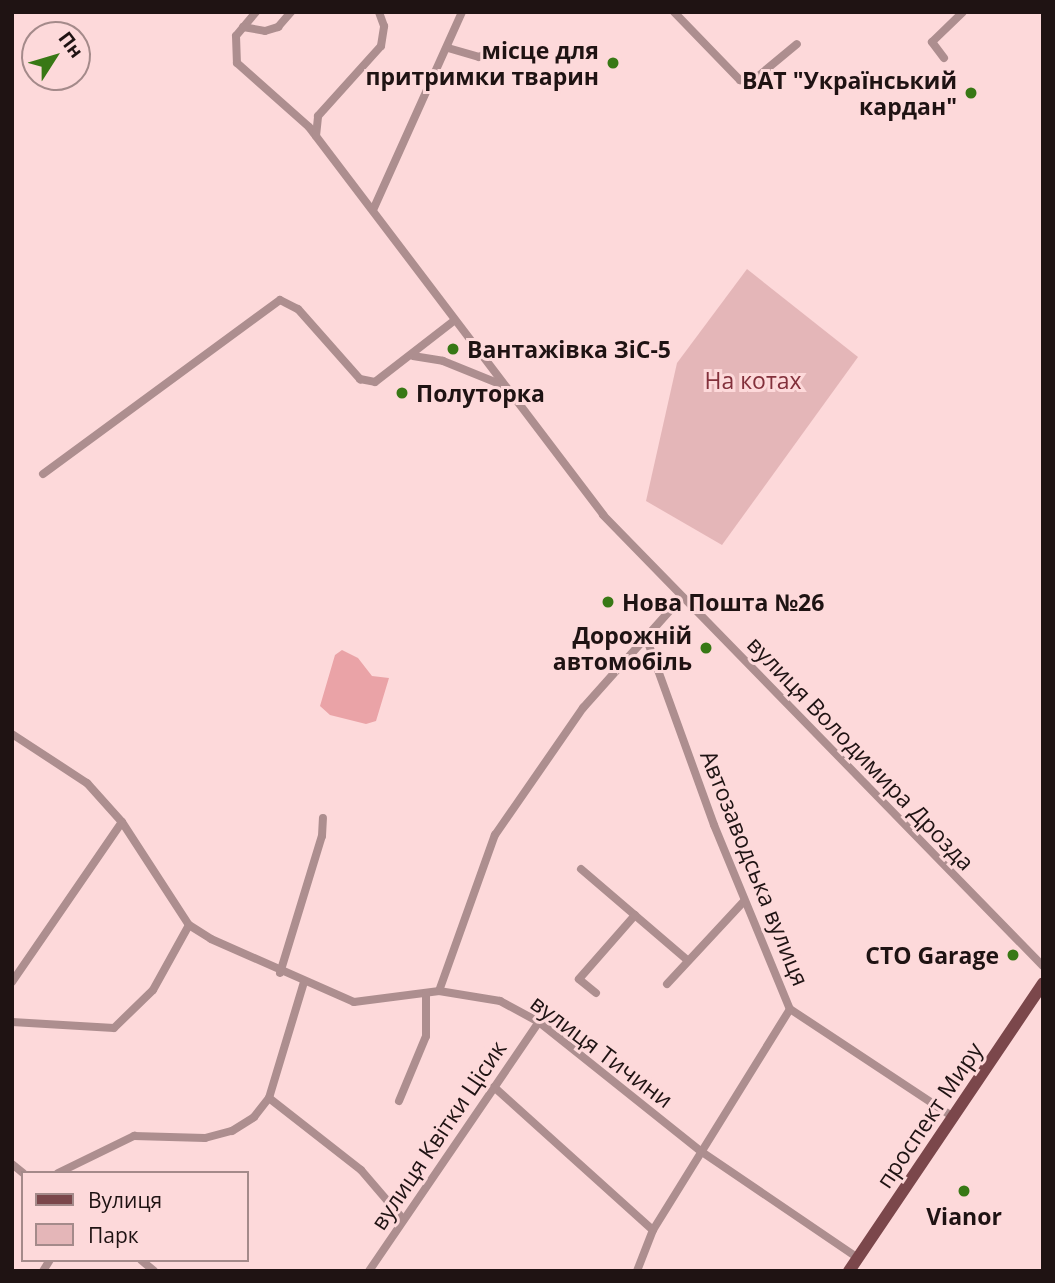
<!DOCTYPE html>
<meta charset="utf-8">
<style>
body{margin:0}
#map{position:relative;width:1055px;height:1283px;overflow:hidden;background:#fdd9da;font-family:"Open Sans",sans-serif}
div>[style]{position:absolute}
.green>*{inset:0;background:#e4b6b8}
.water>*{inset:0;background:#eaa3a7}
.minor>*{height:8px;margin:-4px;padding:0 4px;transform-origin:4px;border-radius:4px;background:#ad8e8f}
.primary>*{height:12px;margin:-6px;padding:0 6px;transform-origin:6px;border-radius:6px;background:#7b474b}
.dots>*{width:19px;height:19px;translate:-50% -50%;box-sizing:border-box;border:4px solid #fdd9da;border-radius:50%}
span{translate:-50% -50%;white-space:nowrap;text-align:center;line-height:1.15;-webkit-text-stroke:6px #fdd9da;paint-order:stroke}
.poi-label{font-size:23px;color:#1f1313;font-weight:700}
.right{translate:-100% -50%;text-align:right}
.left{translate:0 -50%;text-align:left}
.park-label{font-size:23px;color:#83303b}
.street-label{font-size:23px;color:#1f1313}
.frame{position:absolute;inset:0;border:14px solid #1f1313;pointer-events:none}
.legend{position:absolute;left:21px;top:1171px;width:228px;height:91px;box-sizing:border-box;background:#fdd9da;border:2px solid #a48a8a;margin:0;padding:9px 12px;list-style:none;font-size:21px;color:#1f1313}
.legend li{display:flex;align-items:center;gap:14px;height:35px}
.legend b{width:35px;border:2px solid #a48a8a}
.north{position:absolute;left:21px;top:21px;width:70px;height:70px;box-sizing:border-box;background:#fdd9da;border:2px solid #a48a8a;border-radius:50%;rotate:53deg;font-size:19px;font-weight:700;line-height:28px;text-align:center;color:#1f1313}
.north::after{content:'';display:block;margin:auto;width:24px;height:32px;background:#387815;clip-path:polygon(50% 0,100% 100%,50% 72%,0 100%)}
</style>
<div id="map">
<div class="green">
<i style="clip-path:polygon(747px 269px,858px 357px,722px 545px,646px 501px,677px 363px)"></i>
</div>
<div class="water">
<i style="clip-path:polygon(342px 650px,358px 658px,372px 676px,389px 678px,376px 721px,366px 724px,330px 715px,320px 706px,335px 655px)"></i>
</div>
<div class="minor">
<i style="left:256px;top:12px;width:31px;rotate:130deg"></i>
<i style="left:236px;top:36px;width:27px;rotate:88deg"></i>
<i style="left:237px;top:63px;width:96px;rotate:41.6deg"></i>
<i style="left:309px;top:127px;width:487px;rotate:52.8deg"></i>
<i style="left:603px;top:515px;width:630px;rotate:45.71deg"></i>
<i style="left:674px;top:12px;width:95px;rotate:45.9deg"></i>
<i style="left:740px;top:80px;width:16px;rotate:-7deg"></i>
<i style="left:756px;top:78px;width:53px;rotate:-39.7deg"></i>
<i style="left:243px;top:27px;width:22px;rotate:10deg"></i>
<i style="left:265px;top:31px;width:14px;rotate:-17deg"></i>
<i style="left:278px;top:27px;width:20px;rotate:-49deg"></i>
<i style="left:448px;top:48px;width:32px;rotate:16deg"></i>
<i style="left:479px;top:57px;width:16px;rotate:-27deg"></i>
<i style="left:944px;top:58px;width:20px;rotate:-127deg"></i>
<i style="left:932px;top:42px;width:43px;rotate:-44.1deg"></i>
<i style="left:316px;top:136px;width:20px;rotate:-84deg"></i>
<i style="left:318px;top:116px;width:94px;rotate:-48deg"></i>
<i style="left:381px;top:46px;width:20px;rotate:-81deg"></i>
<i style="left:384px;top:26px;width:15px;rotate:-110deg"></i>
<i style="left:373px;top:210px;width:217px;rotate:-65.8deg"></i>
<i style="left:413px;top:356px;width:30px;rotate:9deg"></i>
<i style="left:443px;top:361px;width:64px;rotate:22.1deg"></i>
<i style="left:43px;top:474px;width:294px;rotate:-36.3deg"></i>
<i style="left:280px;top:300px;width:20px;rotate:27deg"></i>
<i style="left:298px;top:309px;width:94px;rotate:48.5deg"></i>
<i style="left:360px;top:379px;width:15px;rotate:11deg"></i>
<i style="left:375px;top:382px;width:101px;rotate:-37.8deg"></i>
<i style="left:646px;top:637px;width:200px;rotate:70.1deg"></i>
<i style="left:714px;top:825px;width:199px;rotate:67.6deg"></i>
<i style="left:790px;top:1009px;width:196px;rotate:33.5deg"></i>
<i style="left:12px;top:734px;width:90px;rotate:33.2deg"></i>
<i style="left:87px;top:783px;width:52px;rotate:48.1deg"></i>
<i style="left:122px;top:822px;width:123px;rotate:57deg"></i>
<i style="left:189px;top:925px;width:26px;rotate:32deg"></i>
<i style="left:211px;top:939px;width:156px;rotate:23.8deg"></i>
<i style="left:354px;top:1002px;width:86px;rotate:-7.4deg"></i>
<i style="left:439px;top:991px;width:62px;rotate:9.3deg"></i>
<i style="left:500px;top:1001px;width:44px;rotate:28.3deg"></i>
<i style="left:539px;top:1022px;width:208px;rotate:38.6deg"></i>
<i style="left:702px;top:1152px;width:189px;rotate:34.2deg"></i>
<i style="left:581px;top:869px;width:138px;rotate:40.6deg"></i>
<i style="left:280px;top:973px;width:143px;rotate:-73deg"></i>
<i style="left:322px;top:836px;width:18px;rotate:-87deg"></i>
<i style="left:12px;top:982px;width:194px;rotate:-55.5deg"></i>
<i style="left:304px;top:982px;width:121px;rotate:106.8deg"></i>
<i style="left:269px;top:1098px;width:117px;rotate:38deg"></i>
<i style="left:361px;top:1170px;width:65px;rotate:49.4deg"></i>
<i style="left:667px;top:984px;width:113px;rotate:-47.1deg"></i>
<i style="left:439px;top:991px;width:166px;rotate:-70.3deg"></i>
<i style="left:495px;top:835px;width:155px;rotate:-55.3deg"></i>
<i style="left:583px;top:708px;width:149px;rotate:-48.3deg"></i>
<i style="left:596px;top:993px;width:22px;rotate:-141deg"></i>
<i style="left:579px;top:979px;width:85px;rotate:-48.8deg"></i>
<i style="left:12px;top:1022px;width:102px;rotate:3.4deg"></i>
<i style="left:114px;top:1028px;width:54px;rotate:-44.3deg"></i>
<i style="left:153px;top:990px;width:74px;rotate:-61deg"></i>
<i style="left:494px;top:1087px;width:214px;rotate:42deg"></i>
<i style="left:399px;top:1101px;width:70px;rotate:-67.4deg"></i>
<i style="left:426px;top:1036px;width:43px;rotate:-90deg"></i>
<i style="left:12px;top:1164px;width:14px;rotate:39deg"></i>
<i style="left:58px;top:1173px;width:85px;rotate:-26deg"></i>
<i style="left:134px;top:1136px;width:71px;rotate:1.6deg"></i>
<i style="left:205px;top:1138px;width:28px;rotate:-15deg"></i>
<i style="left:232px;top:1131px;width:26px;rotate:-32deg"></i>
<i style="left:254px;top:1117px;width:24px;rotate:-52deg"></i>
<i style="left:141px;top:1260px;width:17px;rotate:40deg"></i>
<i style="left:43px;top:1271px;width:13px;rotate:-58deg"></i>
<i style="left:369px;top:1271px;width:301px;rotate:-55.7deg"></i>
<i style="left:637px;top:1271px;width:44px;rotate:-68.7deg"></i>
<i style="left:653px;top:1230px;width:260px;rotate:-58.2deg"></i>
</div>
<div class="primary">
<i style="left:849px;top:1271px;width:347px;rotate:-56deg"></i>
</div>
<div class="dots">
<i style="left:613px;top:63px;background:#387815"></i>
<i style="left:971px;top:93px;background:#387815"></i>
<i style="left:453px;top:349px;background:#387815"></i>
<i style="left:402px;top:393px;background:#387815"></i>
<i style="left:608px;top:602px;background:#387815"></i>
<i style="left:706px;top:648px;background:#387815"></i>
<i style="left:1013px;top:955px;background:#387815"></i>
<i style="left:964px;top:1191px;background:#387815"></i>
</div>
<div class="poi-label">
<span class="right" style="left:599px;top:63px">місце для<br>притримки тварин</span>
<span class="right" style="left:957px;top:93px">ВАТ "Український<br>кардан"</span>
<span class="left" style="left:467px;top:349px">Вантажівка ЗіС-5</span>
<span class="left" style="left:416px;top:393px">Полуторка</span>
<span class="left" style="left:622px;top:602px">Нова Пошта №26</span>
<span class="right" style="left:692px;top:648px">Дорожній<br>автомобіль</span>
<span class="right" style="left:999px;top:955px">СТО Garage</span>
<span style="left:964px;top:1216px">Vianor</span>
</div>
<div class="park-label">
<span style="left:753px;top:380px">На котах</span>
</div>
<div class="street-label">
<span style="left:861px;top:753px;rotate:46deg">вулиця Володимира Дрозда</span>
<span style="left:755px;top:868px;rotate:68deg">Автозаводська вулиця</span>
<span style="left:602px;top:1051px;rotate:37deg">вулиця Тичини</span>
<span style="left:929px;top:1115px;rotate:-56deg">проспект Миру</span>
<span style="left:438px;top:1135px;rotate:-56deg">вулиця Квітки Цісик</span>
</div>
<div class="frame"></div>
<ul class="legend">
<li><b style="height:9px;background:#7b474b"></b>Вулиця</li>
<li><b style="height:19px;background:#e4b6b8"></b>Парк</li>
</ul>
<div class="north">Пн</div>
</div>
